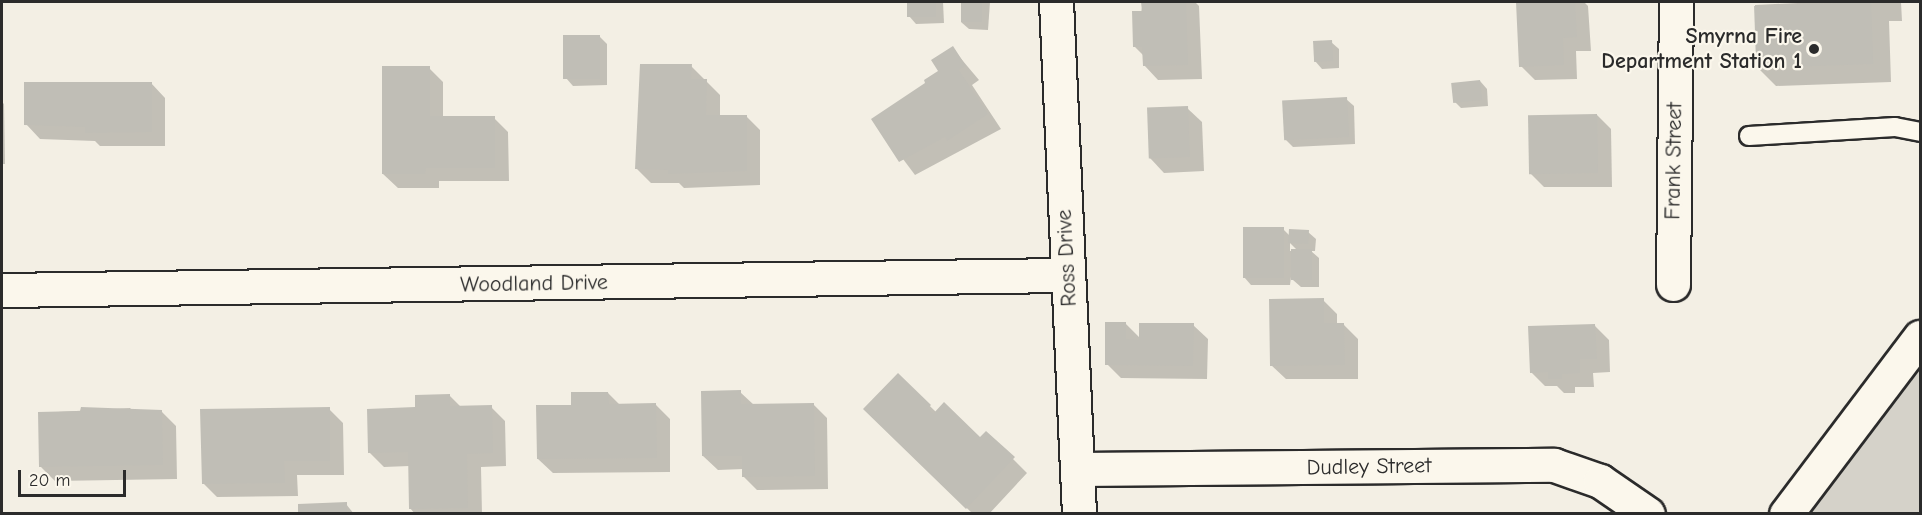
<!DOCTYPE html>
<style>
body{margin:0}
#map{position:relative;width:1922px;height:515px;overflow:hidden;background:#f3efe4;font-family:"Comic Neue",sans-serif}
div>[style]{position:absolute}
.green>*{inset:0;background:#d5d2c9}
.shadow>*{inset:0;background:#0003}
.building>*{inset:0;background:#c0beb6;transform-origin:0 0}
.roads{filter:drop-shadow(2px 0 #2b2b2b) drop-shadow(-2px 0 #2b2b2b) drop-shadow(0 2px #2b2b2b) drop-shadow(0 -2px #2b2b2b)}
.lane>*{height:18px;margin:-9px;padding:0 9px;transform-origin:9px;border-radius:9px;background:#fbf7ec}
.street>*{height:33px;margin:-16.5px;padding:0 16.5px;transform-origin:16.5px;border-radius:16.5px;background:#fbf7ec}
.secondary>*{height:33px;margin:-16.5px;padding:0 16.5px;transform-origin:16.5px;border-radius:16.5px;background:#fbf7ec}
.dots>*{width:16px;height:16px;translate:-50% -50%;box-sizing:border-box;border:3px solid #fbf7ec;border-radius:50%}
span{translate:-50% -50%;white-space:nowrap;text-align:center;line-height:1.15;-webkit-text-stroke:4.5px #fbf7ec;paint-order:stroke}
.poi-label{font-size:22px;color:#2b2b2b;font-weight:700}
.right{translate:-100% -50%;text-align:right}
.street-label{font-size:22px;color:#2b2b2b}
.frame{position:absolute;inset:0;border:3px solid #2b2b2b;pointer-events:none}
.scale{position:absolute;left:18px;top:470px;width:108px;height:27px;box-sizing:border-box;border:3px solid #2b2b2b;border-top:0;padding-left:8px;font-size:18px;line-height:21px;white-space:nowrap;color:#2b2b2b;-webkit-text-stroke:4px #fbf7ec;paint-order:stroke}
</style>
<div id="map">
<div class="green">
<i style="clip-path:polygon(1920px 337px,1920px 513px,1786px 514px)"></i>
</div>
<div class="shadow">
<i style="clip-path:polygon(908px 2px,943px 2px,944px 23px,916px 24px,909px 16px)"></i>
<i style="clip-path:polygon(962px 2px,990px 2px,988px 30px,969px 29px,961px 22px)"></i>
<i style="clip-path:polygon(1143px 2px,1195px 2px,1199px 6px,1202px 79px,1158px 80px,1144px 65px,1144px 56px,1135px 47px)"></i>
<i style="clip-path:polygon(1518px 2px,1584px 2px,1588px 6px,1591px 51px,1576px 51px,1577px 79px,1535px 80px,1521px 66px)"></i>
<i style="clip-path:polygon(1817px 2px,1901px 2px,1902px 21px,1889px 21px,1891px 82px,1776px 86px,1757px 67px,1755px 5px)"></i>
<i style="clip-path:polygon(599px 36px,607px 44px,607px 85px,573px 86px,566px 78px)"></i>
<i style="clip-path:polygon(1331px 42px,1339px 49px,1339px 68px,1322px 69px,1315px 61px)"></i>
<i style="clip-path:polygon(952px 48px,979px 80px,972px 85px,1001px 129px,915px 175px,873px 119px,927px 84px,940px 71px)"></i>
<i style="clip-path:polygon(691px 66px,720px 95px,720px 116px,746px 116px,760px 130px,760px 185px,684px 188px,679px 183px,651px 183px,637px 169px)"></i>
<i style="clip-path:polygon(429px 68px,443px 82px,443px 118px,494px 118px,508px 132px,509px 181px,439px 181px,439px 188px,398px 188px,383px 174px)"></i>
<i style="clip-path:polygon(1480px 81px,1487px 89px,1488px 106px,1461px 108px,1454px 101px)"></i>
<i style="clip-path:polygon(151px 83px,165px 98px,165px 146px,100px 146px,95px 141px,40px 139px,26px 124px)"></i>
<i style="clip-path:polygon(1346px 99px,1354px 106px,1355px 144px,1293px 147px,1286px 140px)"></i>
<i style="clip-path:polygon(2px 102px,4px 104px,5px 164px,2px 164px)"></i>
<i style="clip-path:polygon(1187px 108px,1202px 122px,1204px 171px,1164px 173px,1150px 158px)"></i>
<i style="clip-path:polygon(1597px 115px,1611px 129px,1612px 187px,1544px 187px,1530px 173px)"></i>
<i style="clip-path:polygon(evenodd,1283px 229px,1290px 236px,1308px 232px,1316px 239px,1315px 251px,1311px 251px,1319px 258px,1319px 287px,1301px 287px,1293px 280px,1293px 261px,1290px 285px,1251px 285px,1244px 277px,1283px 229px,1290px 243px,1298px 251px,1290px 251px,1290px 243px)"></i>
<i style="clip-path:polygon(1323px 300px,1337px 314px,1337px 325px,1344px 325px,1358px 339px,1358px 379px,1286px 379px,1271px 365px)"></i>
<i style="clip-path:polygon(1125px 323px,1140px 338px,1193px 325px,1208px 339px,1207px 379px,1121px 378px,1107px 364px)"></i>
<i style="clip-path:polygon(1595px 326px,1609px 340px,1610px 372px,1593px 373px,1594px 387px,1575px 387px,1575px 393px,1564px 393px,1557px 386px,1545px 386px,1531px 372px)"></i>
<i style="clip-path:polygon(898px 375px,936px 412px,980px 439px,987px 433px,1027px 473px,989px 514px,973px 514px,879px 423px)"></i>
<i style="clip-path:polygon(740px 392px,754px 405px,813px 404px,827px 418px,828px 489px,757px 490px,743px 476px,743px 469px,718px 470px,703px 456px)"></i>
<i style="clip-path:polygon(608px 393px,620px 405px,656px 405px,670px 419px,670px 472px,553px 473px,538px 459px,572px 406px)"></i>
<i style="clip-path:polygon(449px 395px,461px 407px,491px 407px,505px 421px,506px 466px,481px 467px,482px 514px,415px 514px,410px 508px,409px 466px,384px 467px,369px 452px,417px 409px)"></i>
<i style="clip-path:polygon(130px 408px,134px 412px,162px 412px,176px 426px,177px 479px,55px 481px,41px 467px,40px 413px)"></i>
<i style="clip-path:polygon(329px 409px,343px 423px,344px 475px,297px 475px,298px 496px,217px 497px,203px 483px)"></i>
<i style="clip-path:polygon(346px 504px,354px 514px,300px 514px)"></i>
</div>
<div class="building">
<i style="left:907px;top:2px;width:29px;height:15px"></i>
<i style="left:961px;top:2px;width:21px;height:20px"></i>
<i style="clip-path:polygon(1141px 2px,1186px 2px,1188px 65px,1143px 66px,1142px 47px,1133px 47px,1132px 11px,1142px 11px)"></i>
<i style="clip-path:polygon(1516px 2px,1575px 2px,1577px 37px,1563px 38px,1564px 65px,1519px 67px)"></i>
<i style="left:1871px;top:2px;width:62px;height:117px;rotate:88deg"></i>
<i style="left:563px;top:35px;width:37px;height:44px"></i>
<i style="left:1332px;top:40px;width:21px;height:19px;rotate:87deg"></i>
<i style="clip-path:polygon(953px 46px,966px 66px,959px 70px,988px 114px,947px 141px,945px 137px,899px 162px,871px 119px,925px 83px,924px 80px,938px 71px,931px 60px)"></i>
<i style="clip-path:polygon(640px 64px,692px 64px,691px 79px,707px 79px,706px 115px,747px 115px,747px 171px,668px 174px,668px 170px,635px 169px)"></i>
<i style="clip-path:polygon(382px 66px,430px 66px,430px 116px,495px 116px,495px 168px,426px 168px,425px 174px,382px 174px)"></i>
<i style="left:1480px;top:80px;width:20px;height:29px;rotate:84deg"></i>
<i style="clip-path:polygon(24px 82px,152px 82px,152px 132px,85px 133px,85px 127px,24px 125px)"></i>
<i style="left:1347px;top:97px;width:40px;height:65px;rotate:87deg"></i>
<i style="left:1188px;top:106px;width:51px;height:41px;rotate:88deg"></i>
<i style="left:1597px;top:114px;width:59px;height:69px;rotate:89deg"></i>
<i style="left:1243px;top:227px;width:41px;height:51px"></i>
<i style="left:1289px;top:229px;width:20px;height:14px;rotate:3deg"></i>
<i style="left:1291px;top:249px;width:21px;height:31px"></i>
<i style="clip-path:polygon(1324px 298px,1324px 323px,1344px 323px,1345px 365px,1270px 366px,1269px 299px)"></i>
<i style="clip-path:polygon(1105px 322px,1126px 322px,1126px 339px,1139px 340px,1139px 323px,1194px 323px,1193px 366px,1105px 365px)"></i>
<i style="clip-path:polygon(1595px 324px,1597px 359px,1580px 359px,1580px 373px,1562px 374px,1562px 379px,1548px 379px,1548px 372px,1530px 373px,1528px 326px)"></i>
<i style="clip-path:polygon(898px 373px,931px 405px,928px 408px,933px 414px,944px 402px,980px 437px,986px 431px,1015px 457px,966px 509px,863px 409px)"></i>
<i style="clip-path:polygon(741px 390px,741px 404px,814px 403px,815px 476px,742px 477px,742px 456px,702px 456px,701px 391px)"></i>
<i style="clip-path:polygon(571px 392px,608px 392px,609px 404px,656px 403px,657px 458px,537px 459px,536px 405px,571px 405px)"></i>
<i style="clip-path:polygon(450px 394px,450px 406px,492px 405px,493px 453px,467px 454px,468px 508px,409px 509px,408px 452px,368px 453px,367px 409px,415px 407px,415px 395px)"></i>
<i style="clip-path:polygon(81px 407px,162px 410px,163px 465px,39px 467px,38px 412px,80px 411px)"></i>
<i style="clip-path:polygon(330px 407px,330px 461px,284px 461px,285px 483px,202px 484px,200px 409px)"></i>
<i style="clip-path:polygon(347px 502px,347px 514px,298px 514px,298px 504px)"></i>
</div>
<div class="roads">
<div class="lane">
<i style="left:1749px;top:136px;width:146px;rotate:-3.5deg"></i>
<i style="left:1895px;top:127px;width:25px;rotate:11deg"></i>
</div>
<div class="street">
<i style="left:1056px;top:2px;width:513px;rotate:87.43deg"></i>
<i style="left:1673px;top:284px;width:282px;rotate:-89.4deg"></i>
<i style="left:2px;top:290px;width:1065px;rotate:-0.81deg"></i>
<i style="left:1078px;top:469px;width:476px;rotate:-0.5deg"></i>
<i style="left:1554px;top:465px;width:49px;rotate:19.2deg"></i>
<i style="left:1600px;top:481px;width:58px;rotate:34.5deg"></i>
</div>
<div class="secondary">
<i style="left:1786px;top:514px;width:222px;rotate:-52.9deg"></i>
</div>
</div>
<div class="dots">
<i style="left:1814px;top:49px;background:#2b2b2b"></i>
</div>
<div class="poi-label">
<span class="right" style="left:1802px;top:49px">Smyrna Fire<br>Department Station 1</span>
</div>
<div class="street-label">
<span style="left:1674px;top:161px;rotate:-89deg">Frank Street</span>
<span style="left:1067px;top:258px;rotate:-93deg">Ross Drive</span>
<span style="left:534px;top:284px;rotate:-1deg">Woodland Drive</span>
<span style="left:1369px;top:467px;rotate:-1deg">Dudley Street</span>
</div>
<div class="frame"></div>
<div class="scale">20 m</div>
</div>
